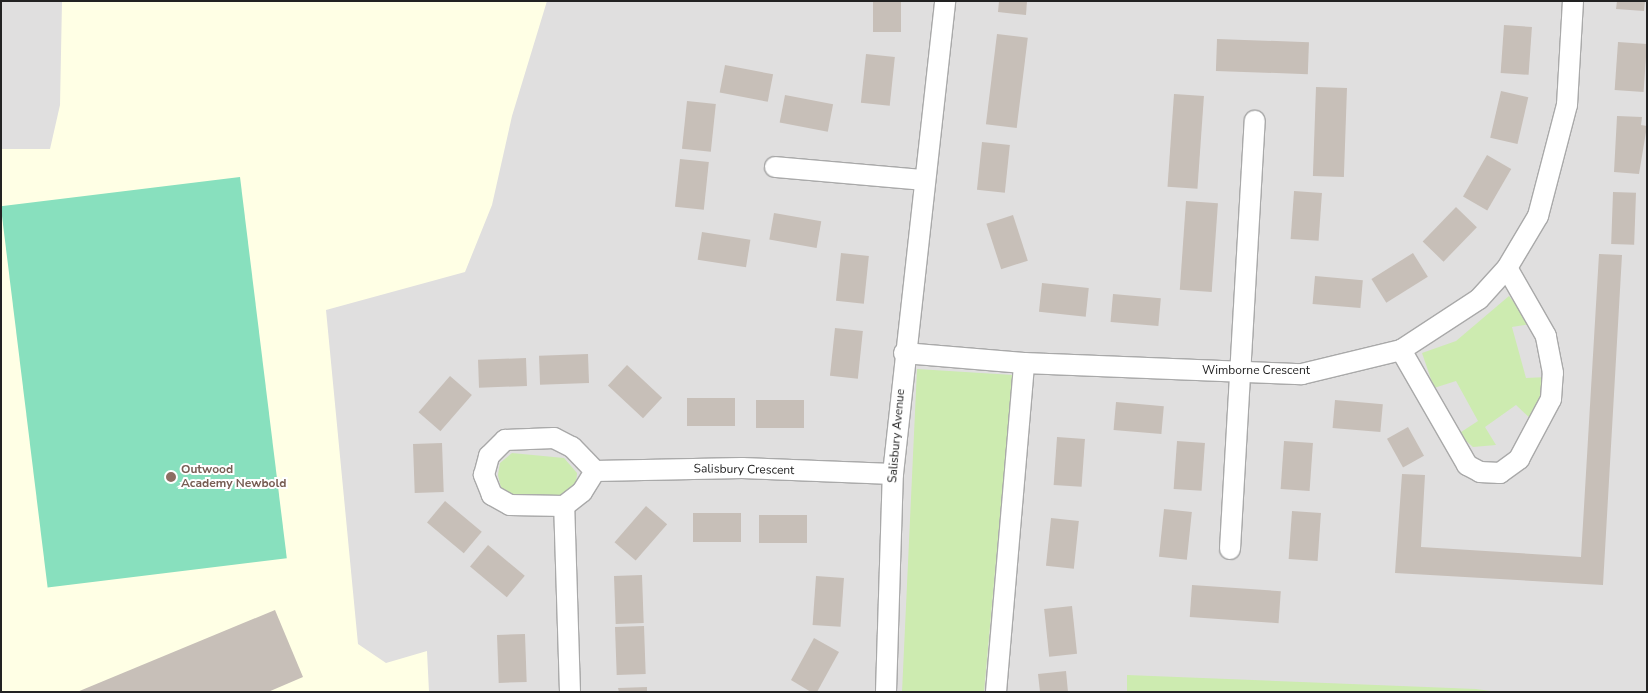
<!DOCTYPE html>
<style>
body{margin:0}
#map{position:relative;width:1648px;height:693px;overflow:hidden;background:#f2efe9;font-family:"Nunito Sans",sans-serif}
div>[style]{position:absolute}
.residential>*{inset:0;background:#e0dfdf;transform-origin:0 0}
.education>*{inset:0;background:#ffffe5}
.grass>*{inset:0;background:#cdebb0}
.pitch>*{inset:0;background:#88e0be;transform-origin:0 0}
.building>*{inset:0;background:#c7bfb8;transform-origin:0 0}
.roads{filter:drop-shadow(1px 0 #a9a9a9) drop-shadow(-1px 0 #a9a9a9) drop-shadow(0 1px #a9a9a9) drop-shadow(0 -1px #a9a9a9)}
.minor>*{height:20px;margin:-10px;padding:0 10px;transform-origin:10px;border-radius:10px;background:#fff}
.dots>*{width:14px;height:14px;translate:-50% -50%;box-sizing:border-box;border:2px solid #fff;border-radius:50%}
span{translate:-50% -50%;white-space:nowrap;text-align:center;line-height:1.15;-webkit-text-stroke:4px #fff;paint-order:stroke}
.street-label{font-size:12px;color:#222}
.education-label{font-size:12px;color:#785e54;font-weight:700}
.left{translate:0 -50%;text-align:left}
.frame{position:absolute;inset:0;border:2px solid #222;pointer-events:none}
</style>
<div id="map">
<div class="residential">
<i style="left:1px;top:1px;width:1646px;height:691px"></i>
</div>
<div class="education">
<i style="clip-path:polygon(62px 1px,547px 1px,512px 116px,492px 205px,465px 272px,326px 310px,358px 644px,386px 663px,427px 651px,429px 692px,1px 692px,1px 149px,50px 149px,60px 105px)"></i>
</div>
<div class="grass">
<i style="clip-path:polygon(1509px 296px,1531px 324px,1512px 327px,1526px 378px,1547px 377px,1546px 385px,1533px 421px,1516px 405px,1485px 427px,1496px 445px,1473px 447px,1458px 434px,1478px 421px,1456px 381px,1434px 388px,1422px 353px,1456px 341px)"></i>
<i style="clip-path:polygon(917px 369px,1013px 375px,984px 692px,902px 692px)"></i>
<i style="clip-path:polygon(512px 453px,564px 458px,577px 473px,576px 484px,564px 496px,512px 495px,501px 488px,498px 475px,500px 463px)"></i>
<i style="clip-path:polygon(1127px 675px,1476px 689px,1498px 692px,1127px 692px)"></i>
</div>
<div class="pitch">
<i style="left:240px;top:177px;width:384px;height:241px;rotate:83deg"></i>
</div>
<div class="building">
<i style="left:873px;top:1px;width:28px;height:31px"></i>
<i style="clip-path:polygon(999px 1px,1027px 1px,1026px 15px,998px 12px)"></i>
<i style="clip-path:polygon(1617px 1px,1645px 1px,1644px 11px,1616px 9px)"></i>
<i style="left:1504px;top:25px;width:28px;height:48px;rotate:4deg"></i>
<i style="left:997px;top:34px;width:31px;height:91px;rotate:7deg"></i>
<i style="left:1217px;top:39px;width:92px;height:32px;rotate:2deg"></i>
<i style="left:1618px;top:42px;width:29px;height:48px;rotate:4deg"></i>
<i style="left:866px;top:54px;width:29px;height:49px;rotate:6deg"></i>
<i style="left:725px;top:65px;width:49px;height:28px;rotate:11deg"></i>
<i style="left:1316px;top:87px;width:31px;height:89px;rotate:2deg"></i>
<i style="left:1501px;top:91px;width:28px;height:48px;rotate:13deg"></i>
<i style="left:1174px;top:94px;width:30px;height:93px;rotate:4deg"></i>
<i style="left:785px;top:95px;width:49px;height:28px;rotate:11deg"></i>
<i style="left:687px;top:101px;width:29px;height:48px;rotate:6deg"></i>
<i style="clip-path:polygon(1617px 116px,1642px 117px,1641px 125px,1647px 126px,1639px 174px,1614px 172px)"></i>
<i style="left:982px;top:142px;width:28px;height:48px;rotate:6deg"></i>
<i style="left:1487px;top:155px;width:28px;height:48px;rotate:30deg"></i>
<i style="left:680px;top:159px;width:29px;height:48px;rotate:6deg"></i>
<i style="left:1294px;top:191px;width:28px;height:48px;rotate:4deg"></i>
<i style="left:1613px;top:192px;width:23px;height:52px;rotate:2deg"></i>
<i style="left:1186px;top:201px;width:32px;height:89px;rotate:4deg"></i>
<i style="left:1456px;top:207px;width:29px;height:48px;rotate:44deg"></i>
<i style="left:774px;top:213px;width:48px;height:27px;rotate:10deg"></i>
<i style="left:1013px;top:215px;width:48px;height:28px;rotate:72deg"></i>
<i style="left:702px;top:232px;width:49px;height:28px;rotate:9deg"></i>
<i style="left:841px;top:253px;width:28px;height:48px;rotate:6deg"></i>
<i style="left:1413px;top:253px;width:28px;height:49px;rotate:58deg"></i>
<i style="clip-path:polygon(1599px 254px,1622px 255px,1603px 585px,1395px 573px,1402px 474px,1425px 475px,1421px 547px,1581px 557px)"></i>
<i style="left:1315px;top:276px;width:48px;height:28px;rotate:5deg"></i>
<i style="left:1042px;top:283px;width:47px;height:29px;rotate:6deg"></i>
<i style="left:1113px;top:294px;width:48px;height:28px;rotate:5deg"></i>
<i style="left:835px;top:328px;width:28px;height:48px;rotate:6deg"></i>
<i style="left:588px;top:354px;width:29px;height:49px;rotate:88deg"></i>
<i style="left:526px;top:358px;width:28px;height:48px;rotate:88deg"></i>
<i style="left:627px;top:365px;width:48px;height:28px;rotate:43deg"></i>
<i style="left:450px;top:376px;width:29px;height:48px;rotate:41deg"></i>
<i style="left:687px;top:398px;width:48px;height:28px"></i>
<i style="left:756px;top:400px;width:48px;height:28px"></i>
<i style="left:1335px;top:400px;width:48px;height:28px;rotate:5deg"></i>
<i style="left:1116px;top:402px;width:48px;height:28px;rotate:5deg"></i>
<i style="left:1408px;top:427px;width:33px;height:24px;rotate:61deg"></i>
<i style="left:1057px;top:437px;width:28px;height:48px;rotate:4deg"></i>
<i style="left:1177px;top:441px;width:28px;height:48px;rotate:4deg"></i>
<i style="left:1284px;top:441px;width:29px;height:48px;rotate:4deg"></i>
<i style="left:442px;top:443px;width:49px;height:29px;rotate:88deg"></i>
<i style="left:445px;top:501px;width:48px;height:28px;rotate:40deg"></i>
<i style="left:646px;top:506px;width:28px;height:48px;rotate:41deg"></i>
<i style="left:1164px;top:509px;width:28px;height:48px;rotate:6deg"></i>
<i style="left:1292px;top:511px;width:29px;height:48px;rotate:4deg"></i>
<i style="left:693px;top:513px;width:48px;height:29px"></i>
<i style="left:759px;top:515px;width:48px;height:28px"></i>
<i style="left:1051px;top:518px;width:28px;height:48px;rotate:6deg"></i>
<i style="left:488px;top:545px;width:48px;height:28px;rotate:40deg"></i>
<i style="left:642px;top:575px;width:48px;height:28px;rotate:88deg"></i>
<i style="left:816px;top:576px;width:28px;height:49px;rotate:4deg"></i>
<i style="left:1192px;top:585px;width:89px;height:32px;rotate:4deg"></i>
<i style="left:1072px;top:606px;width:48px;height:28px;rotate:84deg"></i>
<i style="clip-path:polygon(275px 610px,303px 677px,268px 692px,77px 692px)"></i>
<i style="left:644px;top:626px;width:48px;height:29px;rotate:88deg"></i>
<i style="left:525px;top:634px;width:48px;height:28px;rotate:88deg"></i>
<i style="clip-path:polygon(814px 638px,839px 652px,817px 692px,811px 692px,791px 680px)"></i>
<i style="clip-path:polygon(1066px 671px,1068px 692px,1040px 692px,1038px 674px)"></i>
<i style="clip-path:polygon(647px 687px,647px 692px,619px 692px,618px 688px)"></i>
</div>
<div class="roads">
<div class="minor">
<i style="left:775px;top:167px;width:149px;rotate:5deg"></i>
<i style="left:1401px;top:350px;width:133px;rotate:60.1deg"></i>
<i style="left:1467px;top:465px;width:15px;rotate:28deg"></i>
<i style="left:1480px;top:472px;width:20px;rotate:3deg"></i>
<i style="left:1500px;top:473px;width:24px;rotate:-36deg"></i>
<i style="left:1519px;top:459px;width:68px;rotate:-61.9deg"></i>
<i style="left:1551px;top:399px;width:26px;rotate:-86deg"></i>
<i style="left:1553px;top:373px;width:38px;rotate:-101deg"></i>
<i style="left:1546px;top:336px;width:78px;rotate:-119.8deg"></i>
<i style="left:904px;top:353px;width:120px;rotate:4.8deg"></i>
<i style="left:1024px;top:363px;width:278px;rotate:2.3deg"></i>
<i style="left:1302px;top:374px;width:102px;rotate:-13.6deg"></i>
<i style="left:1401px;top:350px;width:93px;rotate:-33.2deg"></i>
<i style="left:1479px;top:299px;width:42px;rotate:-47.9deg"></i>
<i style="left:1507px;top:268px;width:61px;rotate:-59.2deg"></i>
<i style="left:1538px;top:216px;width:115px;rotate:-75.4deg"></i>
<i style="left:1567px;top:105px;width:104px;rotate:-86.7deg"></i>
<i style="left:564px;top:506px;width:54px;rotate:-178.9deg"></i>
<i style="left:510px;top:505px;width:21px;rotate:-151deg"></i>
<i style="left:492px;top:495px;width:22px;rotate:-112deg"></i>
<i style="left:484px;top:475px;width:20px;rotate:-75deg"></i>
<i style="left:489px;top:456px;width:23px;rotate:-45deg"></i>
<i style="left:505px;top:440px;width:49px;rotate:-2.3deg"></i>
<i style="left:554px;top:438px;width:20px;rotate:27deg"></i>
<i style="left:572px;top:447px;width:33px;rotate:46deg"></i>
<i style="left:1230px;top:549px;width:429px;rotate:-86.7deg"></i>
<i style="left:570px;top:692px;width:186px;rotate:-91.8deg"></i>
<i style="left:564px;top:506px;width:23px;rotate:-38deg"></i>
<i style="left:582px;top:492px;width:25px;rotate:-58deg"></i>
<i style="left:595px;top:471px;width:147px;rotate:-1.2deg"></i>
<i style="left:742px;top:468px;width:151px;rotate:2.3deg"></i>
<i style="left:886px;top:692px;width:218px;rotate:-88.2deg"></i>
<i style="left:893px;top:474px;width:476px;rotate:-83.7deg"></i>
<i style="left:996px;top:692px;width:330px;rotate:-85.1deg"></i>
</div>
</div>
<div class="dots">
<i style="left:171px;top:477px;background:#8d6e63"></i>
</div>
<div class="street-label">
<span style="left:1256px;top:371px">Wimborne Crescent</span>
<span style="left:897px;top:436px;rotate:-85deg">Salisbury Avenue</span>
<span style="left:744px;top:470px;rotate:1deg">Salisbury Crescent</span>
</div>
<div class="education-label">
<span class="left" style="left:181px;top:477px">Outwood<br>Academy Newbold</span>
</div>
<div class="frame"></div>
</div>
